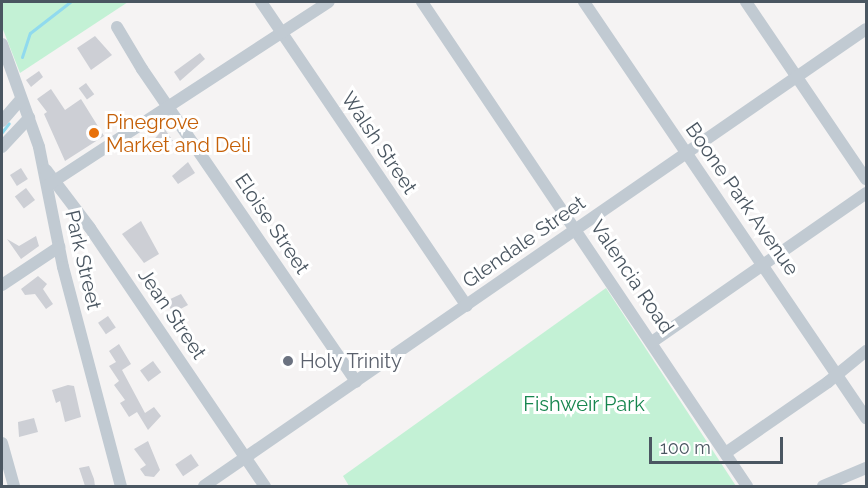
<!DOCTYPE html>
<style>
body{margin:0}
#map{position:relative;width:868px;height:488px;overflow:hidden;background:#f5f3f3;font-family:Raleway,sans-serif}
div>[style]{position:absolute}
.green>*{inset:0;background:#c3f1d5}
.stream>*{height:3px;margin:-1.5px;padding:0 1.5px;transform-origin:1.5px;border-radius:1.5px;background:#90daee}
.building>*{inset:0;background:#cdcfd5;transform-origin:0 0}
.minor>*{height:12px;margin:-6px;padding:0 6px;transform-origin:6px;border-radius:6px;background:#c1cad2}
.dots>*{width:16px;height:16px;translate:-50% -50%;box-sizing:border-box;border:3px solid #fff;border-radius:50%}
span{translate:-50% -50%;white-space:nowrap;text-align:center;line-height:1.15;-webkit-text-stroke:6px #fff;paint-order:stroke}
.food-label{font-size:20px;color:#c56008}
.left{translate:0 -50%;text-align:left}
.street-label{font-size:20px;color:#4a5661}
.worship-label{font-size:20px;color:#5b616d}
.park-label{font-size:20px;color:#17864f}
.frame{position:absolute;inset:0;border:3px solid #4a5661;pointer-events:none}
.scale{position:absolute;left:649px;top:437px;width:134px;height:27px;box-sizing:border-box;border:3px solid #4a5661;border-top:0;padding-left:8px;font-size:18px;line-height:21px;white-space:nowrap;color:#4a5661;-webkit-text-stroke:4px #fff;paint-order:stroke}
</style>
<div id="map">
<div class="green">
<i style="clip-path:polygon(2px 2px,128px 2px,20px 73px,2px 27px)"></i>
<i style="clip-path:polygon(606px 288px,736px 486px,349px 486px,343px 476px)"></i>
</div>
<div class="stream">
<i style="left:22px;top:57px;width:25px;rotate:-72deg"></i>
<i style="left:30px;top:33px;width:51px;rotate:-37.8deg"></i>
<i style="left:2px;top:132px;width:11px;rotate:-52deg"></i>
</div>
<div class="building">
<i style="clip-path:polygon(95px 36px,112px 55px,91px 70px,77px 48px)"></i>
<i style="clip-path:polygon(200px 53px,205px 59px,180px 81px,174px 72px)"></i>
<i style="clip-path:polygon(39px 71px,43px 77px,31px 87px,26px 80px)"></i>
<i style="left:86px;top:83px;width:14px;height:9px;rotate:54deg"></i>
<i style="clip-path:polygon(51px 89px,65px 110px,81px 99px,104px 136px,65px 161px,44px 114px,47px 112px,37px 99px)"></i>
<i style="clip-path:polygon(164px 128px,173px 141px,156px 153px,150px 144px)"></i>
<i style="clip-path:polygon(188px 162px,195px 173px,178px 184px,172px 176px)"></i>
<i style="left:21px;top:168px;width:13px;height:13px;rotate:58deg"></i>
<i style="left:26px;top:188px;width:15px;height:14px;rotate:53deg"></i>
<i style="clip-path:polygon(141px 221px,159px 254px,144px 263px,122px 234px)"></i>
<i style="clip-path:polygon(36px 236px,39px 246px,21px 259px,7px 239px,19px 246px)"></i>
<i style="clip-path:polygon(38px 276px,47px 284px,43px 289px,53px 304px,46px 309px,35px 294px,25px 295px,21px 289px)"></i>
<i style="clip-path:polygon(181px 294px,188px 305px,173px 313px,166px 301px)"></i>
<i style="left:108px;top:316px;width:14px;height:12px;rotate:56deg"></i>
<i style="clip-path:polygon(119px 344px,131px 364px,122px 370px,145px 413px,154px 407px,161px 416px,148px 430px,137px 412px,129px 417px,120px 403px,125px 400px,114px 385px,119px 381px,109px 366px,116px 362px,109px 351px)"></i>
<i style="left:153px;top:361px;width:14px;height:16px;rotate:54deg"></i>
<i style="clip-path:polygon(68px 385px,74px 386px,81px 417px,65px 422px,60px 401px,56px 403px,52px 390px)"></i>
<i style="clip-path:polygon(34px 418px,38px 432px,19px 437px,18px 422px)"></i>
<i style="clip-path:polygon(148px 441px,160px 470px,154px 477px,145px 476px,140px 469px,146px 465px,134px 449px)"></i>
<i style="left:191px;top:454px;width:14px;height:19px;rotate:56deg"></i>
<i style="clip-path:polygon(89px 466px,94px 479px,95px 486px,85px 486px,79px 468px)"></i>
</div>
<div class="minor">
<i style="left:261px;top:2px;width:367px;rotate:55.9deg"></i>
<i style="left:422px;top:2px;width:583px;rotate:56.12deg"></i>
<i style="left:584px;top:2px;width:503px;rotate:55.87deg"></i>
<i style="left:746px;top:2px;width:214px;rotate:55.9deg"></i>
<i style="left:117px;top:27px;width:49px;rotate:59.2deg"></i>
<i style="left:142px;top:69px;width:379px;rotate:55.6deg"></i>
<i style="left:2px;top:44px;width:109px;rotate:70.2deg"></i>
<i style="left:39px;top:147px;width:122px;rotate:78.7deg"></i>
<i style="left:63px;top:267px;width:227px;rotate:75.2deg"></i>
<i style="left:2px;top:121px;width:29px;rotate:-49deg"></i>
<i style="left:2px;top:147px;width:40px;rotate:-47deg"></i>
<i style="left:46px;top:170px;width:73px;rotate:52.8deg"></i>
<i style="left:90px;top:228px;width:312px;rotate:55.9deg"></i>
<i style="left:48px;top:185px;width:335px;rotate:-33.1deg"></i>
<i style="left:2px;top:285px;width:69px;rotate:-33.7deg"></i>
<i style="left:652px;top:342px;width:261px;rotate:-34.8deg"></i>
<i style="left:2px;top:443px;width:45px;rotate:74.4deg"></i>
<i style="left:727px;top:452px;width:123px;rotate:-34.7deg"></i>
<i style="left:828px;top:382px;width:49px;rotate:-39.2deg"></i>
<i style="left:204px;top:486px;width:804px;rotate:-34.62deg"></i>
<i style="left:823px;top:486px;width:47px;rotate:-22.7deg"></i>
</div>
<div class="dots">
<i style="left:94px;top:133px;background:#e8710a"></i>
<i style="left:288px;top:361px;background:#6b7280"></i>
</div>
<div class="food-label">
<span class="left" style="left:106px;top:134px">Pinegrove<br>Market and Deli</span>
</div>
<div class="street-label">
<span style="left:379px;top:143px;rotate:56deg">Walsh Street</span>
<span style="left:742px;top:199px;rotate:55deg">Boone Park Avenue</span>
<span style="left:272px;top:224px;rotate:56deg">Eloise Street</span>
<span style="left:524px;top:242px;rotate:-35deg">Glendale Street</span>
<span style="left:83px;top:260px;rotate:77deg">Park Street</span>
<span style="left:632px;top:277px;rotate:56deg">Valencia Road</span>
<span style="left:172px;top:314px;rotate:56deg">Jean Street</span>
</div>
<div class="worship-label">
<span class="left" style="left:300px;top:361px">Holy Trinity</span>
</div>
<div class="park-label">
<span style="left:584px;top:404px">Fishweir Park</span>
</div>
<div class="frame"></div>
<div class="scale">100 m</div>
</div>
